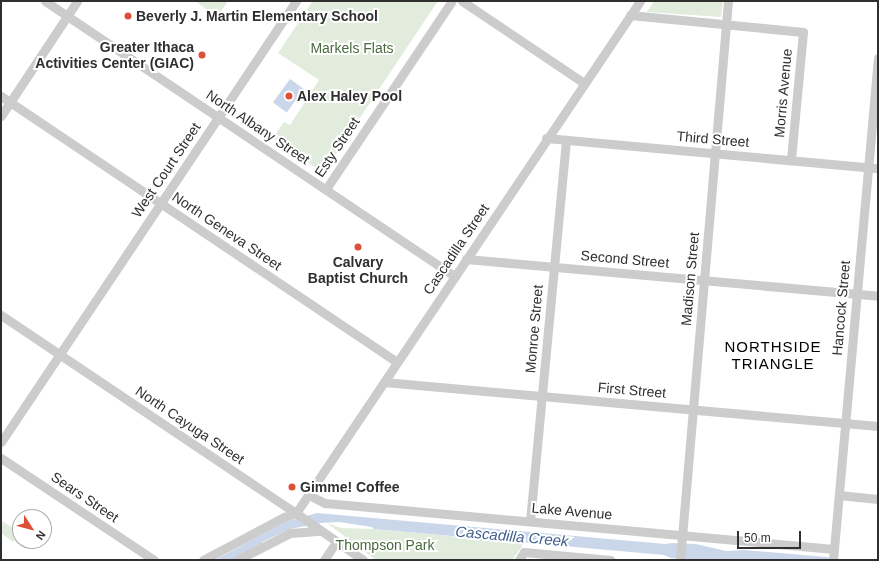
<!DOCTYPE html>
<style>
body{margin:0}
#map{position:relative;width:879px;height:561px;overflow:hidden;background:#fff;font-family:Arial,sans-serif}
div>[style]{position:absolute}
.green>*{inset:0;background:#e2ecdd}
.water>*{inset:0;background:#cad7ea;transform-origin:0 0}
.minor>*{height:9px;margin:-4.5px;padding:0 4.5px;transform-origin:4.5px;border-radius:4.5px;background:#ccc}
.dots>*{width:11px;height:11px;translate:-50% -50%;box-sizing:border-box;border:2px solid #fff;border-radius:50%}
span{translate:-50% -50%;white-space:nowrap;text-align:center;line-height:1.15;-webkit-text-stroke:4px #fff;paint-order:stroke}
.poi-label{font-size:14px;color:#2f2f2f;font-weight:700}
.left{translate:0 -50%;text-align:left}
.right{translate:-100% -50%;text-align:right}
.park-label{font-size:14px;color:#49693e}
.street-label{font-size:14px;color:#2f2f2f}
.neighbourhood-label{font-size:15px;color:#000;letter-spacing:1px}
.water-label{font-size:15px;color:#40608e;font-style:italic}
.frame{position:absolute;inset:0;border:2px solid #2f2f2f;pointer-events:none}
.north{position:absolute;left:12px;top:509px;width:40px;height:40px;box-sizing:border-box;background:#fff;border:1px solid #acacac;border-radius:50%;rotate:126deg;font-size:11px;font-weight:700;line-height:16px;text-align:center;color:#2f2f2f}
.north::after{content:'';display:block;margin:auto;width:14px;height:18px;background:#de4f39;clip-path:polygon(50% 0,100% 100%,50% 72%,0 100%)}
.scale{position:absolute;left:737px;top:531px;width:64px;height:18px;box-sizing:border-box;border:2px solid #2f2f2f;border-top:0;padding-left:5px;font-size:12px;line-height:14px;white-space:nowrap;color:#2f2f2f;-webkit-text-stroke:3px #fff;paint-order:stroke}
</style>
<div id="map">
<div class="green">
<i style="clip-path:polygon(195px 1px,228px 1px,217px 17px)"></i>
<i style="clip-path:polygon(313px 1px,438px 1px,323px 173px,273px 138px,284px 122px,290px 125px,319px 80px,278px 53px)"></i>
<i style="clip-path:polygon(654px 1px,723px 1px,721px 17px,647px 12px)"></i>
<i style="clip-path:polygon(3px 521px,19px 533px,13px 542px,1px 533px)"></i>
<i style="clip-path:polygon(327px 523px,341px 528px,374px 529px,522px 543px,522px 547px,512px 560px,376px 560px)"></i>
</div>
<div class="water">
<i style="left:290px;top:79px;width:17px;height:29px;rotate:36deg"></i>
<i style="clip-path:polygon(317px 513px,665px 544px,672px 543px,696px 544px,726px 551px,744px 550px,826px 557px,848px 560px,692px 560px,671px 558px,664px 555px,374px 529px,372px 527px,339px 522px,321px 523px,290px 529px,262px 542px,262px 544px,232px 560px,215px 560px,285px 522px)"></i>
</div>
<div class="minor">
<i style="left:45px;top:1px;width:494px;rotate:33.9deg"></i>
<i style="left:462px;top:1px;width:147px;rotate:33.9deg"></i>
<i style="left:630px;top:15px;width:174px;rotate:5.6deg"></i>
<i style="left:803px;top:32px;width:129px;rotate:95.4deg"></i>
<i style="left:1px;top:96px;width:477px;rotate:33.9deg"></i>
<i style="left:1px;top:116px;width:138px;rotate:-56.5deg"></i>
<i style="left:546px;top:138px;width:333px;rotate:5.2deg"></i>
<i style="left:326px;top:189px;width:226px;rotate:-56.2deg"></i>
<i style="left:466px;top:259px;width:414px;rotate:5.1deg"></i>
<i style="left:1px;top:315px;width:355px;rotate:33.9deg"></i>
<i style="left:296px;top:513px;width:82px;rotate:35deg"></i>
<i style="left:384px;top:382px;width:496px;rotate:5.1deg"></i>
<i style="left:1px;top:442px;width:531px;rotate:-56.22deg"></i>
<i style="left:1px;top:458px;width:184px;rotate:33.7deg"></i>
<i style="left:309px;top:495px;width:18px;rotate:27deg"></i>
<i style="left:325px;top:503px;width:511px;rotate:5.16deg"></i>
<i style="left:839px;top:495px;width:39px;rotate:6deg"></i>
<i style="left:296px;top:513px;width:617px;rotate:-56.1deg"></i>
<i style="left:530px;top:521px;width:383px;rotate:-84.6deg"></i>
<i style="left:203px;top:560px;width:92px;rotate:-28deg"></i>
<i style="left:284px;top:517px;width:13px;rotate:-18deg"></i>
<i style="left:237px;top:560px;width:59px;rotate:-27deg"></i>
<i style="left:290px;top:533px;width:31px;rotate:-4deg"></i>
<i style="left:324px;top:560px;width:22px;rotate:-56deg"></i>
<i style="left:519px;top:560px;width:9px;rotate:-58deg"></i>
<i style="left:524px;top:552px;width:87px;rotate:5.3deg"></i>
<i style="left:680px;top:560px;width:561px;rotate:-85.09deg"></i>
<i style="left:833px;top:560px;width:504px;rotate:-84.88deg"></i>
</div>
<div class="dots">
<i style="left:128px;top:16px;background:#de4f39"></i>
<i style="left:202px;top:55px;background:#de4f39"></i>
<i style="left:289px;top:96px;background:#de4f39"></i>
<i style="left:358px;top:247px;background:#de4f39"></i>
<i style="left:292px;top:487px;background:#de4f39"></i>
</div>
<div class="poi-label">
<span class="left" style="left:136px;top:16px">Beverly J. Martin Elementary School</span>
<span class="right" style="left:194px;top:55px">Greater Ithaca<br>Activities Center (GIAC)</span>
<span class="left" style="left:297px;top:96px">Alex Haley Pool</span>
<span style="left:358px;top:270px">Calvary<br>Baptist Church</span>
<span class="left" style="left:300px;top:487px">Gimme! Coffee</span>
</div>
<div class="park-label">
<span style="left:352px;top:48px">Markels Flats</span>
<span style="left:385px;top:545px">Thompson Park</span>
</div>
<div class="street-label">
<span style="left:783px;top:93px;rotate:-85deg">Morris Avenue</span>
<span style="left:258px;top:127px;rotate:34deg">North Albany Street</span>
<span style="left:713px;top:139px;rotate:5deg">Third Street</span>
<span style="left:337px;top:147px;rotate:-56deg">Esty Street</span>
<span style="left:166px;top:170px;rotate:-56deg">West Court Street</span>
<span style="left:227px;top:231px;rotate:34deg">North Geneva Street</span>
<span style="left:456px;top:249px;rotate:-56deg">Cascadilla Street</span>
<span style="left:625px;top:259px;rotate:5deg">Second Street</span>
<span style="left:690px;top:279px;rotate:-85deg">Madison Street</span>
<span style="left:841px;top:308px;rotate:-85deg">Hancock Street</span>
<span style="left:534px;top:329px;rotate:-85deg">Monroe Street</span>
<span style="left:632px;top:390px;rotate:5deg">First Street</span>
<span style="left:190px;top:425px;rotate:34deg">North Cayuga Street</span>
<span style="left:85px;top:497px;rotate:34deg">Sears Street</span>
<span style="left:572px;top:511px;rotate:5deg">Lake Avenue</span>
</div>
<div class="neighbourhood-label">
<span style="left:773px;top:355px">NORTHSIDE<br>TRIANGLE</span>
</div>
<div class="water-label">
<span style="left:512px;top:536px;rotate:5deg">Cascadilla Creek</span>
</div>
<div class="frame"></div>
<div class="north">N</div>
<div class="scale">50 m</div>
</div>
